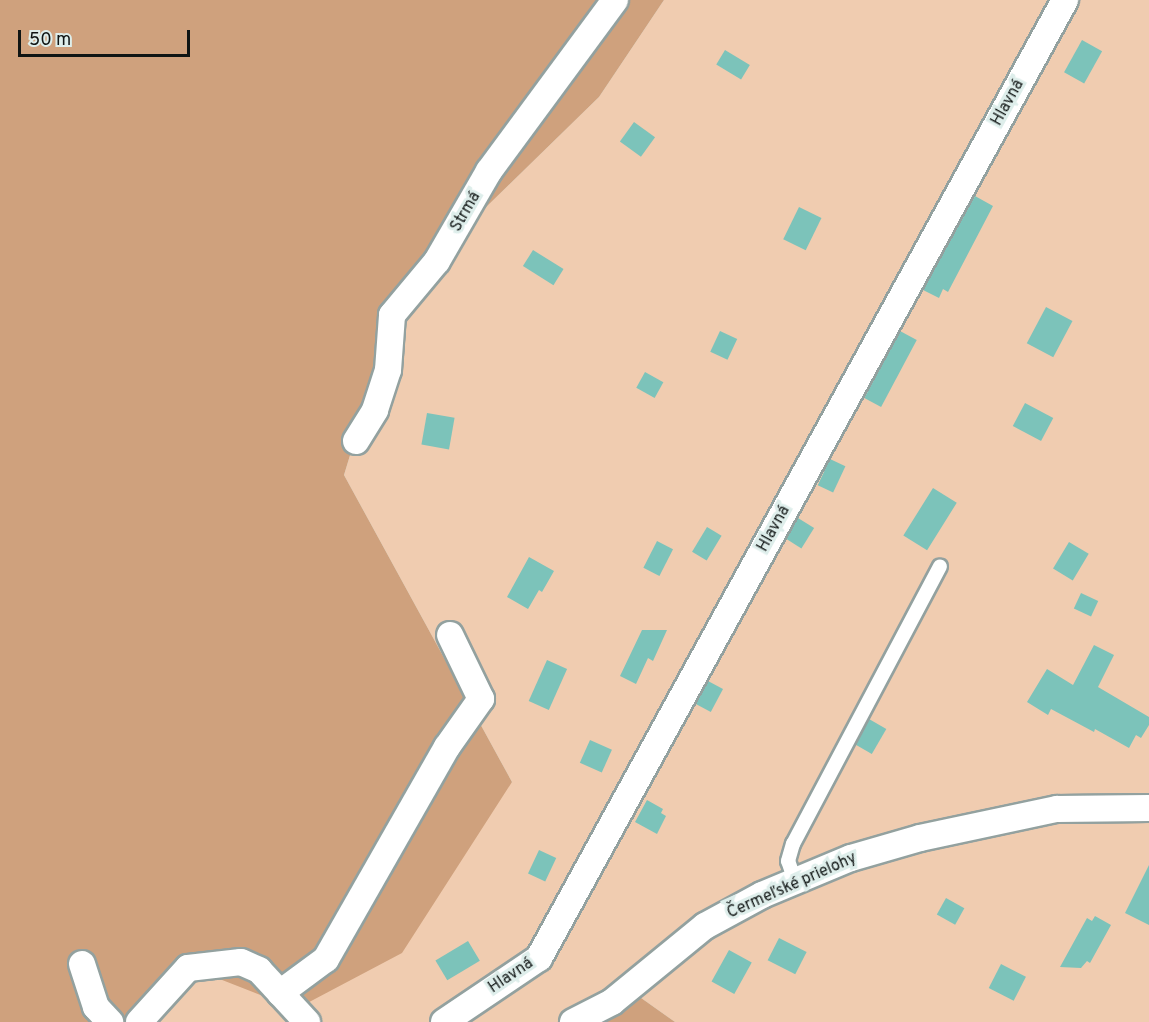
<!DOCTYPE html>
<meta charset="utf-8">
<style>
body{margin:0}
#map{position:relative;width:1149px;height:1022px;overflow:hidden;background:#deeeeb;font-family:Overpass,sans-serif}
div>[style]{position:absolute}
.green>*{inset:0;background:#f0ccb0}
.forest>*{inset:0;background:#cfa17d}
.building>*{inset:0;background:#7cc3ba;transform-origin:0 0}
.roads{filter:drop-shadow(2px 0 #93a19f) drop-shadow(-2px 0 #93a19f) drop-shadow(0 2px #93a19f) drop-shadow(0 -2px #93a19f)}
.service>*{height:14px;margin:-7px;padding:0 7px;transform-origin:7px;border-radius:7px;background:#fff}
.minor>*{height:26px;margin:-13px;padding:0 13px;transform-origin:13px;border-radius:13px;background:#fff}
span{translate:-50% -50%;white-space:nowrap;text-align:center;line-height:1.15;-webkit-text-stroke:6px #deeeeb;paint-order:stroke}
.street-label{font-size:16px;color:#101514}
.scale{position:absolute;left:18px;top:30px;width:172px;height:27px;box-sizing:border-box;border:3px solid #101514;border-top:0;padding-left:8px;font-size:18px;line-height:21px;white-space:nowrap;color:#101514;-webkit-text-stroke:4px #deeeeb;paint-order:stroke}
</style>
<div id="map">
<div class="green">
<i style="clip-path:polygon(664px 0,1149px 0,1149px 1022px,675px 1022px,620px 983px,566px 1022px,151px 1022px,189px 967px,512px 782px,344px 475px,400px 291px,599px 97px)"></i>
</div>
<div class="forest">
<i style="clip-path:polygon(0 0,664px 0,599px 97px,400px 291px,344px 475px,512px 782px,402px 953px,296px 1009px,189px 967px,151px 1022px,0 1022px)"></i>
<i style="clip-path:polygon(620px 983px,675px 1022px,566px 1022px)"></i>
</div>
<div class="building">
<i style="left:1082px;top:40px;width:23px;height:37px;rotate:29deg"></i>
<i style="left:725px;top:50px;width:29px;height:17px;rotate:31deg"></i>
<i style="left:634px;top:122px;width:26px;height:24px;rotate:36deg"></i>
<i style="clip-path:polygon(975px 196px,993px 206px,948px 292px,943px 289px,939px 298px,923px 290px)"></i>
<i style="left:799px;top:207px;width:25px;height:36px;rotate:26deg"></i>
<i style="left:533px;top:250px;width:36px;height:19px;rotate:32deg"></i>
<i style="left:1046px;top:307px;width:30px;height:41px;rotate:28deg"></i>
<i style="left:720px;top:331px;width:19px;height:23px;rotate:25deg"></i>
<i style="left:900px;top:331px;width:19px;height:76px;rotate:28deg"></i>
<i style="left:645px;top:372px;width:21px;height:18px;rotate:29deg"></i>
<i style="left:1025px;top:403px;width:32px;height:26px;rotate:28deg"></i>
<i style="left:427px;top:413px;width:28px;height:32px;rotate:10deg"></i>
<i style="left:830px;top:459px;width:17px;height:29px;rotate:25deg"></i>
<i style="left:933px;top:488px;width:28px;height:56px;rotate:32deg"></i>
<i style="left:798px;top:518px;width:19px;height:24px;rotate:32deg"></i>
<i style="left:707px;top:527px;width:17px;height:29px;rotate:31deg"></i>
<i style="left:657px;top:541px;width:18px;height:30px;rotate:27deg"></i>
<i style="left:1069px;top:542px;width:23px;height:31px;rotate:31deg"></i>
<i style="clip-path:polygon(529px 557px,554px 571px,542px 592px,539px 590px,528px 609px,507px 597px)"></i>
<i style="left:1081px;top:593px;width:19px;height:17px;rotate:25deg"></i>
<i style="clip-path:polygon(642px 630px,667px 630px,653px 661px,648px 658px,636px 684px,620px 676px)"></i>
<i style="clip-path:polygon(1094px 645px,1114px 655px,1098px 687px,1149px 717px,1149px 725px,1141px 738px,1136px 735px,1129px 748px,1095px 729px,1094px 732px,1051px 709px,1048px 715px,1027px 702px,1047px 669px,1073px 685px)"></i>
<i style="left:547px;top:660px;width:22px;height:45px;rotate:24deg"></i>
<i style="left:708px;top:681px;width:17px;height:26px;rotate:28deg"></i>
<i style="left:869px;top:719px;width:20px;height:29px;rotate:30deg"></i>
<i style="left:590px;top:740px;width:24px;height:25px;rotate:24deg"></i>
<i style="clip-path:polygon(647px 800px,663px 809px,661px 813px,666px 816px,657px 834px,635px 822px)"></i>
<i style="left:539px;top:850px;width:19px;height:26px;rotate:25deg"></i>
<i style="clip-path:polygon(1149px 865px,1149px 925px,1125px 913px)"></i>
<i style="left:946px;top:898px;width:21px;height:19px;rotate:29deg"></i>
<i style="clip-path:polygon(1095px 916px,1111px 925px,1090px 963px,1087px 961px,1081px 968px,1060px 967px,1087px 918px,1092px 921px)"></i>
<i style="left:779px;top:938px;width:31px;height:25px;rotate:27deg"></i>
<i style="left:468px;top:941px;width:23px;height:38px;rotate:59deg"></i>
<i style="left:729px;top:950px;width:26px;height:36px;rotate:29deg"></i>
<i style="left:1001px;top:964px;width:28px;height:27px;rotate:27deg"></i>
</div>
<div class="roads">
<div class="service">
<i style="left:795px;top:881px;width:21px;rotate:-109deg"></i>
<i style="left:788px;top:861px;width:18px;rotate:-74deg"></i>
<i style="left:793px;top:844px;width:314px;rotate:-62.1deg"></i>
</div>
<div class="minor">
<i style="left:356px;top:441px;width:36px;rotate:-58deg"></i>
<i style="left:375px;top:410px;width:42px;rotate:-72deg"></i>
<i style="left:388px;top:370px;width:55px;rotate:-85.8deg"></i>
<i style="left:392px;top:315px;width:70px;rotate:-50.2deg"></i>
<i style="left:437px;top:261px;width:104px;rotate:-60deg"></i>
<i style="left:489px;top:171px;width:212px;rotate:-53.6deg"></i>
<i style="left:82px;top:964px;width:45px;rotate:72deg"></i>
<i style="left:96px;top:1007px;width:21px;rotate:47deg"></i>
<i style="left:280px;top:993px;width:57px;rotate:-36.5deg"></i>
<i style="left:326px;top:959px;width:244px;rotate:-60.3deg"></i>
<i style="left:447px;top:747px;width:59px;rotate:-54.7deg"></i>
<i style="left:481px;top:699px;width:71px;rotate:-115.8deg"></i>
<i style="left:139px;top:1022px;width:73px;rotate:-47.8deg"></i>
<i style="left:188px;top:968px;width:53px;rotate:-6.5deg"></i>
<i style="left:241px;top:962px;width:20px;rotate:24deg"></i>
<i style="left:259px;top:970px;width:71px;rotate:47.3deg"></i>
<i style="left:444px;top:1022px;width:115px;rotate:-34deg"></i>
<i style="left:539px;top:958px;width:1093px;rotate:-61.23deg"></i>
<i style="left:573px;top:1022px;width:44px;rotate:-27.1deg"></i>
<i style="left:612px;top:1002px;width:120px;rotate:-39.3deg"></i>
<i style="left:705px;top:926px;width:65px;rotate:-28.5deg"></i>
<i style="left:762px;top:895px;width:96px;rotate:-22.6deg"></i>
<i style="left:851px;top:858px;width:72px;rotate:-16.2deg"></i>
<i style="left:920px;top:838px;width:140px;rotate:-12deg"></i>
<i style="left:1057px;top:809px;width:92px;rotate:-0.6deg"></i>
</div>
</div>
<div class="street-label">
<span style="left:1008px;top:103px;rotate:-61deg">Hlavná</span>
<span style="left:466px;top:212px;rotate:-60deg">Strmá</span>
<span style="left:774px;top:529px;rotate:-61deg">Hlavná</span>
<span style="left:792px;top:886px;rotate:-24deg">Čermeľské prielohy</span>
<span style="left:511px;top:976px;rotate:-34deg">Hlavná</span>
</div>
<div class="scale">50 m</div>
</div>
